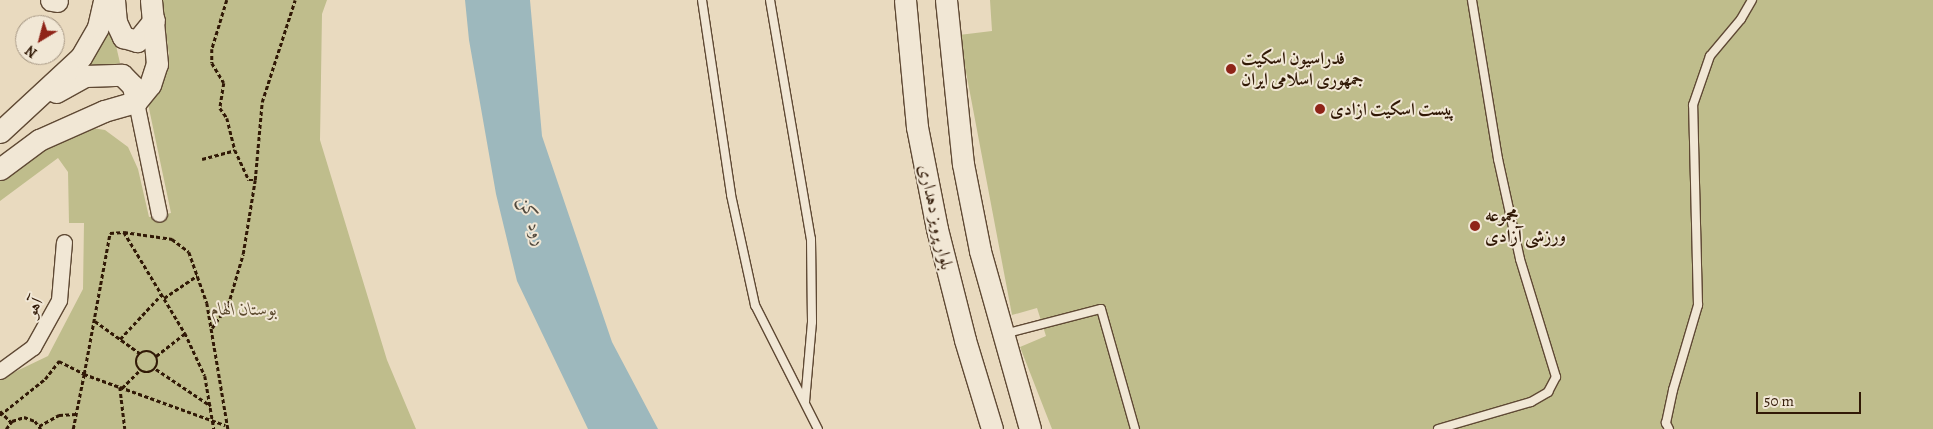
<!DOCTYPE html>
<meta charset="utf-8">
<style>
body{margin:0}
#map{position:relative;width:1933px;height:429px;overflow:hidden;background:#e9dabf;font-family:Alegreya,Amiri,serif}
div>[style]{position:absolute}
.green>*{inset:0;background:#bfbd8c}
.water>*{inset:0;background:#9db8bd}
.path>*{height:2.5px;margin-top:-1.25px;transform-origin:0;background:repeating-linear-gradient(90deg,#311906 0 4px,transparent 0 6.5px)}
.path>.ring{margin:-1.25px;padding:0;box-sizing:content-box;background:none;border:2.5px solid #311906;border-radius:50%}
.roads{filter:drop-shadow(1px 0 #5f4934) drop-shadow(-1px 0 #5f4934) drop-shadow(0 1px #5f4934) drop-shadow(0 -1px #5f4934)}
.lane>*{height:8px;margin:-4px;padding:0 4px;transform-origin:4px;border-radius:4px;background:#f1e7d5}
.street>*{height:15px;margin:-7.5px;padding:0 7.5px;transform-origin:7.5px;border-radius:7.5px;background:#f1e7d5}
.secondary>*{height:21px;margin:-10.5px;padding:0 10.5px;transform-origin:10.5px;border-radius:10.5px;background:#f1e7d5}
.dots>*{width:14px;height:14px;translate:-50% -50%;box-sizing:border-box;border:2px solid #f1e7d5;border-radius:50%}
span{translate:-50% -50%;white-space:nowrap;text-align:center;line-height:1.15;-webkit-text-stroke:4px #f1e7d5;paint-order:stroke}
.poi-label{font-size:18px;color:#311906;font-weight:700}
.left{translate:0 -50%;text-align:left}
.street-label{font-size:18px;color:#311906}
.park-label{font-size:18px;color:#5c4a2e;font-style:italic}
.water-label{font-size:19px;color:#51493d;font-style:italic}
.north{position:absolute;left:15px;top:15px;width:50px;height:50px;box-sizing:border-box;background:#f1e7d5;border:1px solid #a49582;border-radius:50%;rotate:217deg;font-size:14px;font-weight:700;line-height:20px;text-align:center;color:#311906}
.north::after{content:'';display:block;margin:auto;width:18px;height:22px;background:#8f2418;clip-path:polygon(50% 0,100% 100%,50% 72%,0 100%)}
.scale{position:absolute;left:1756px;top:392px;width:105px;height:22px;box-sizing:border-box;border:2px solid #311906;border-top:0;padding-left:6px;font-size:15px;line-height:18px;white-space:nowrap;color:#311906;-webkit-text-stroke:4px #f1e7d5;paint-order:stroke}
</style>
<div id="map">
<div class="green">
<i style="clip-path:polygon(162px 0,327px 0,322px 14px,320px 140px,387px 360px,416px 429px,0 429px,0 379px,48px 356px,83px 289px,84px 223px,69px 223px,68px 172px,58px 158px,0 201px,0 180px,47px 142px,92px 128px,105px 130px,128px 147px,138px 169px,149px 217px,171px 213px,147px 99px,163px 80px,169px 56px)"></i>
<i style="clip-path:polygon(990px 0,1933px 0,1933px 429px,1052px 429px,1020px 347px,1046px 336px,1037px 308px,1012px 315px,959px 35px,992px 31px)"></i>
<i style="clip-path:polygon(111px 24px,120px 63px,79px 71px)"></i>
</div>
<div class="water">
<i style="clip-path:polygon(465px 0,530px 0,542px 136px,612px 342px,658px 429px,588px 429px,517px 281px,496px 194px,469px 40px)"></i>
</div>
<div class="path">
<i style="left:227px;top:0;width:51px;rotate:107deg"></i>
<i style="left:212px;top:49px;width:14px;rotate:90deg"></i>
<i style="left:212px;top:63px;width:23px;rotate:59deg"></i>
<i style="left:224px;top:83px;width:25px;rotate:99deg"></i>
<i style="left:220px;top:108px;width:12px;rotate:55deg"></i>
<i style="left:227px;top:118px;width:33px;rotate:76deg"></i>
<i style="left:235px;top:150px;width:33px;rotate:65deg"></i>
<i style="left:249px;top:180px;width:6px"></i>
<i style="left:255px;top:180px;width:78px;rotate:-84.9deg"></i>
<i style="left:262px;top:102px;width:107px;rotate:-72.1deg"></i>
<i style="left:202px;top:159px;width:34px;rotate:-15deg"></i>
<i style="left:124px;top:232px;width:118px;rotate:58.9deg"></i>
<i style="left:185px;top:333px;width:47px;rotate:65.1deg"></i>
<i style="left:205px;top:376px;width:54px;rotate:80.4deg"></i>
<i style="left:164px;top:298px;width:40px;rotate:-34deg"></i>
<i style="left:95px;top:321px;width:57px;rotate:35.7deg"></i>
<i style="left:212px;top:328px;width:28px;rotate:-55deg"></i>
<i style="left:228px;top:305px;width:53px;rotate:-73.6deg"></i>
<i style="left:243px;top:254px;width:75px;rotate:-80.8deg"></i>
<i style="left:120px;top:339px;width:60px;rotate:-47deg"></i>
<i class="ring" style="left:136px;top:351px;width:19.5px;height:19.5px"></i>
<i style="left:156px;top:356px;width:37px;rotate:-38deg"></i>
<i style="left:156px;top:369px;width:66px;rotate:33.9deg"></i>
<i style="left:120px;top:387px;width:112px;rotate:19.9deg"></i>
<i style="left:122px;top:388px;width:25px;rotate:-45deg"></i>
<i style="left:0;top:411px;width:16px;rotate:45deg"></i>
<i style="left:0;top:415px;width:58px;rotate:-38.7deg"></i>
<i style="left:45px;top:379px;width:23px;rotate:-52deg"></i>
<i style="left:59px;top:361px;width:28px;rotate:27deg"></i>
<i style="left:84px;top:374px;width:143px;rotate:-79.6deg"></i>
<i style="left:110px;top:233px;width:14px;rotate:-4deg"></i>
<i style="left:124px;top:232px;width:49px;rotate:8.3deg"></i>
<i style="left:172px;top:239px;width:21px;rotate:37deg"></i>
<i style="left:189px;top:252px;width:54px;rotate:70.6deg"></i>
<i style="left:207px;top:303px;width:128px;rotate:80.5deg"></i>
<i style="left:39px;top:426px;width:23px;rotate:-29deg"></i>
<i style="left:59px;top:415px;width:17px;rotate:-3deg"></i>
<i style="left:6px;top:429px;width:10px;rotate:-53deg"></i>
<i style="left:12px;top:421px;width:13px;rotate:-18deg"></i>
<i style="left:24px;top:417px;width:12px;rotate:20deg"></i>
<i style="left:35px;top:421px;width:10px;rotate:53deg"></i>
<i style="left:73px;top:429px;width:56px;rotate:-78.7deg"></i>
<i style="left:84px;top:374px;width:38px;rotate:20deg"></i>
<i style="left:120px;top:387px;width:42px;rotate:83.2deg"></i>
</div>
<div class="roads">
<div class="lane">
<i style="left:702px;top:0;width:197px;rotate:81.5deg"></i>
<i style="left:731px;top:195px;width:113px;rotate:77.7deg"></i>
<i style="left:755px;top:305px;width:139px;rotate:63.1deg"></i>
<i style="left:770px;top:0;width:242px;rotate:80.3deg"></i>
<i style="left:811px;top:239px;width:83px;rotate:89.3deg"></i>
<i style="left:812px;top:322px;width:80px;rotate:95deg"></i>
<i style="left:1004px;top:334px;width:100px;rotate:-14.5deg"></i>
<i style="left:1101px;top:309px;width:125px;rotate:74.2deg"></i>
<i style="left:1438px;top:429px;width:97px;rotate:-16.2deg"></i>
<i style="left:1531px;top:402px;width:20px;rotate:-30deg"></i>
<i style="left:1548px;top:392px;width:17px;rotate:-62deg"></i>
<i style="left:1556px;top:377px;width:123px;rotate:-107deg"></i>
<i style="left:1520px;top:259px;width:102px;rotate:-102.4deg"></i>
<i style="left:1498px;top:159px;width:161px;rotate:-99.3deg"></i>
<i style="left:1669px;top:429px;width:7px;rotate:-117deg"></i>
<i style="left:1666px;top:423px;width:34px;rotate:-78deg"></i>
<i style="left:1673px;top:390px;width:89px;rotate:-73.6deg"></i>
<i style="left:1698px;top:305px;width:200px;rotate:-91.4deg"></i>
<i style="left:1693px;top:105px;width:52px;rotate:-70.9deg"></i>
<i style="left:1710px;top:56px;width:48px;rotate:-50deg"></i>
<i style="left:1741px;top:19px;width:22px;rotate:-60deg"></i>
</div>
<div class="street">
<i style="left:136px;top:102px;width:114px;rotate:78.4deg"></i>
<i style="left:0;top:371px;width:41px;rotate:-36deg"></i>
<i style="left:33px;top:347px;width:54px;rotate:-61deg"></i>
<i style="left:59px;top:300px;width:58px;rotate:-85.1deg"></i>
</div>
<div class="secondary">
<i style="left:51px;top:0;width:6px;rotate:9deg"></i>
<i style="left:114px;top:0;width:22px;rotate:85deg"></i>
<i style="left:116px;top:22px;width:17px;rotate:65deg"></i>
<i style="left:123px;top:37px;width:15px;rotate:16deg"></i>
<i style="left:137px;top:41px;width:27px;rotate:-51deg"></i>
<i style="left:905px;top:0;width:128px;rotate:84.6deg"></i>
<i style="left:917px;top:127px;width:104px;rotate:78.9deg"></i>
<i style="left:937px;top:229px;width:114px;rotate:75.8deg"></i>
<i style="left:965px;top:340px;width:93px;rotate:73.1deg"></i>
<i style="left:946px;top:0;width:165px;rotate:84.1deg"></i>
<i style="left:963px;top:164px;width:89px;rotate:78.9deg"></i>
<i style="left:980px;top:251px;width:185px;rotate:74.3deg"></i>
<i style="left:56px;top:92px;width:33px;rotate:-29deg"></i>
<i style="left:85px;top:76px;width:37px;rotate:-2deg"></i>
<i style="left:122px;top:75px;width:16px;rotate:45deg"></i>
<i style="left:133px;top:86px;width:16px;rotate:79deg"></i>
<i style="left:0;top:132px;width:110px;rotate:-42.8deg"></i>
<i style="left:81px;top:57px;width:34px;rotate:-60deg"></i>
<i style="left:98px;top:27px;width:28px;rotate:-77deg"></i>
<i style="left:0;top:169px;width:49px;rotate:-36.6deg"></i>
<i style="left:39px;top:140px;width:71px;rotate:-24deg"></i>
<i style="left:104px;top:111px;width:33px;rotate:-16deg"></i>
<i style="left:136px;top:102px;width:22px;rotate:-51deg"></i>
<i style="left:150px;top:85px;width:22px;rotate:-72deg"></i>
<i style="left:157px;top:64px;width:64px;rotate:-95.4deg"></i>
</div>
</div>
<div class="dots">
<i style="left:1231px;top:69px;background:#8f2418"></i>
<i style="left:1320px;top:109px;background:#8f2418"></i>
<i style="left:1475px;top:226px;background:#8f2418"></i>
</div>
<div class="poi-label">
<span class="left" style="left:1241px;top:69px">فدراسیون اسکیت<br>جمهوری اسلامی ایران</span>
<span class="left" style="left:1330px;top:109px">پیست اسکیت ازادی</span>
<span class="left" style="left:1485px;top:226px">مجموعه<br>ورزشی آزادی</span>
</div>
<div class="street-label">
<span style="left:936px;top:217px;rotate:78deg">بلوار پرویز دهداری</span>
<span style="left:34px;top:307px;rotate:-61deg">آهو</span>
</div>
<div class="park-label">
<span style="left:244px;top:309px">بوستان الهام</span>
</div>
<div class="water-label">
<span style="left:532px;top:221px;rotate:71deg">رود کن</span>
</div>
<div class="north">N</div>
<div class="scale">50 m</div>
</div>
